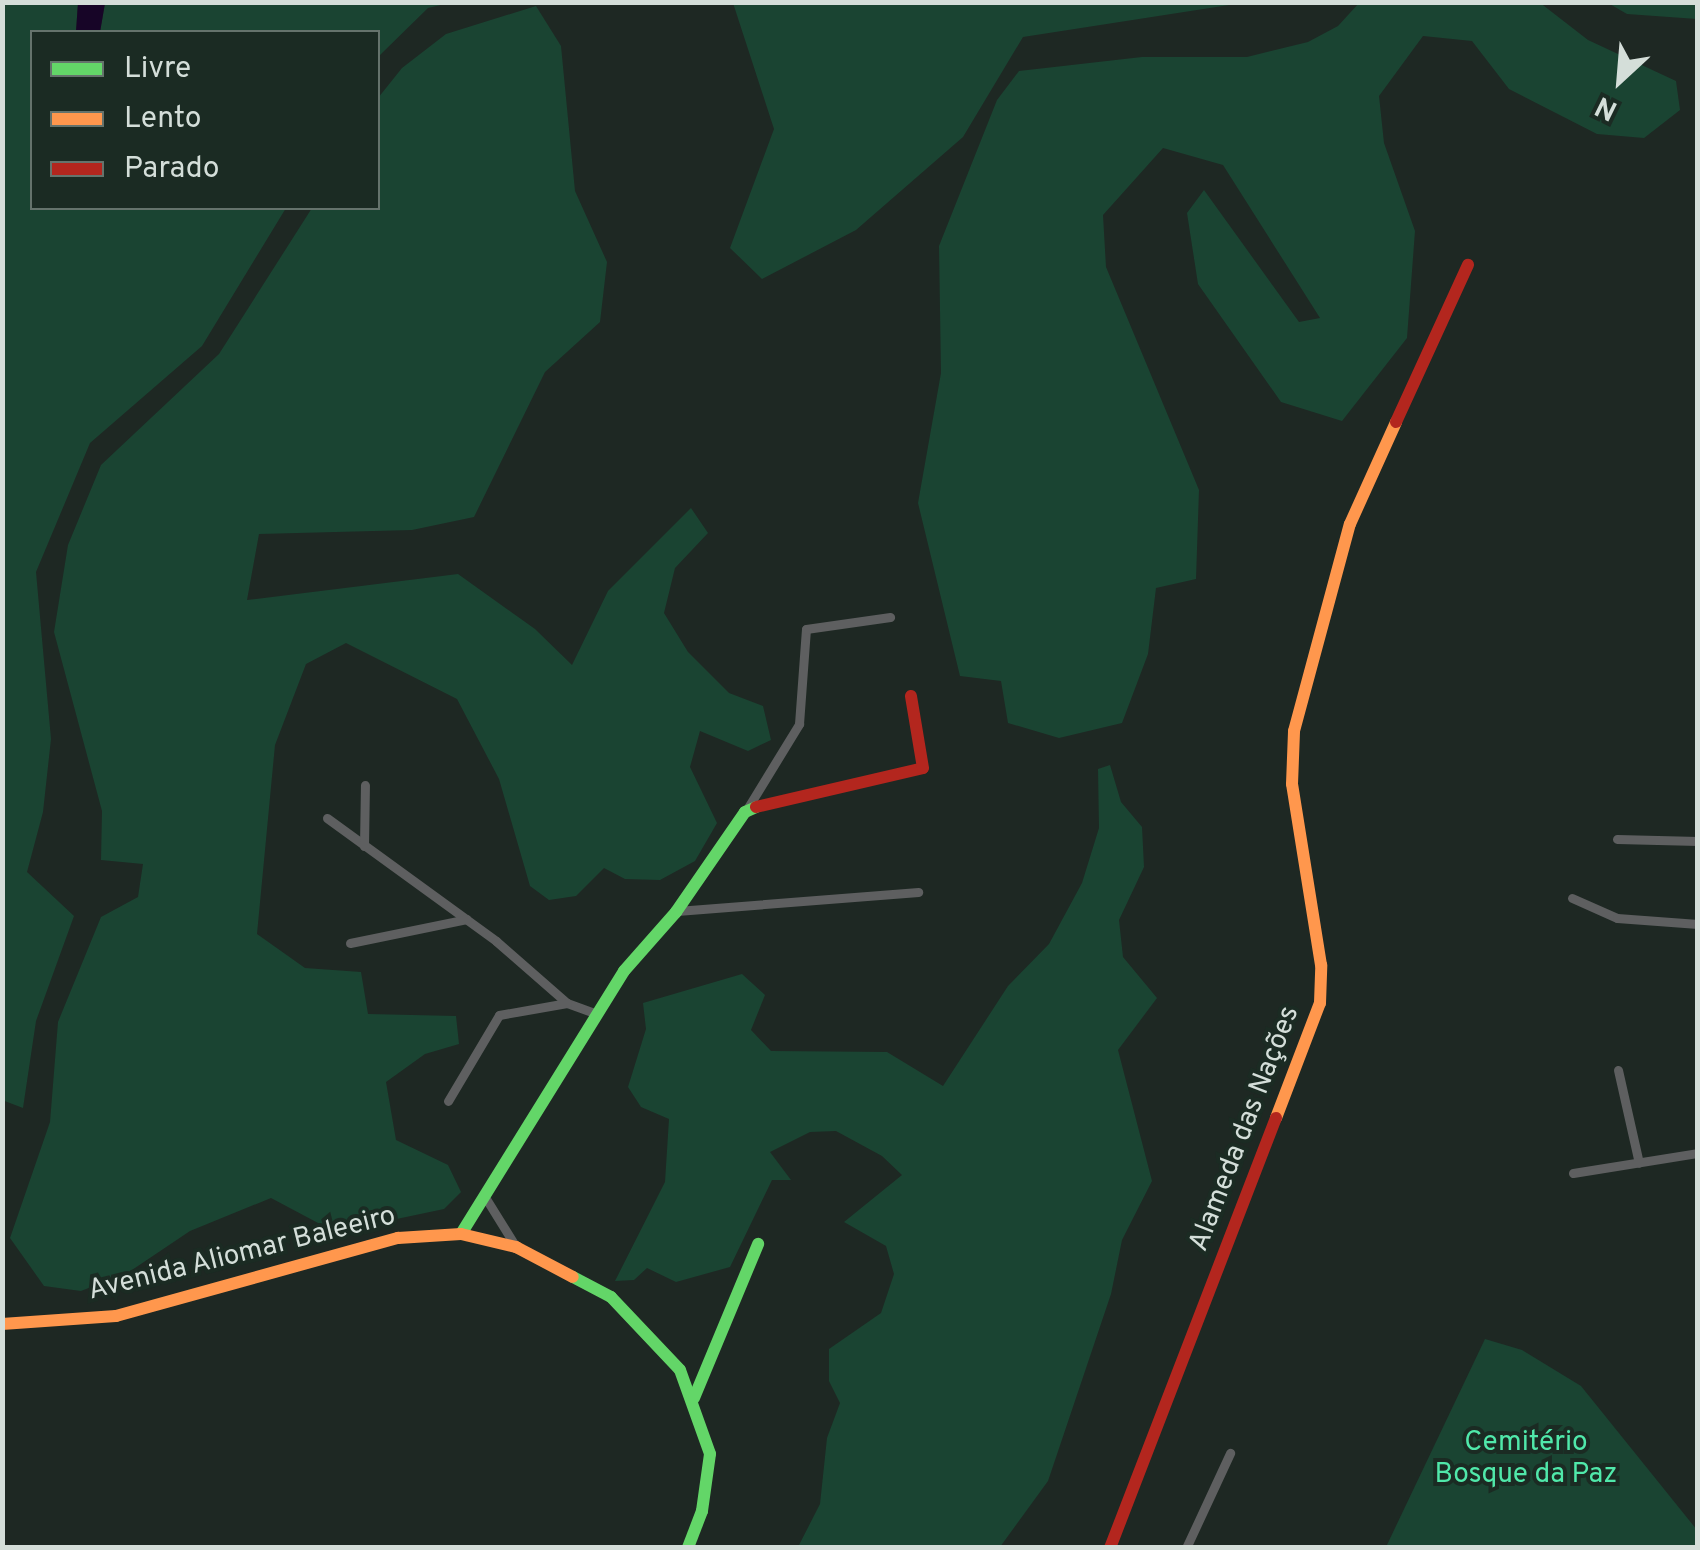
<!DOCTYPE html>
<meta charset="utf-8">
<style>
body{margin:0}
#map{position:relative;width:1700px;height:1550px;overflow:hidden;background:#1e2823;font-family:Overpass,sans-serif}
div>[style]{position:absolute}
.green>*{inset:0;background:#1a4432}
.water>*{inset:0;background:#170527}
.street>*{height:9px;margin:-4.5px;padding:0 4.5px;transform-origin:4.5px;border-radius:4.5px;background:#5e5f60}
.fast>*{height:12px;margin:-6px;padding:0 6px;transform-origin:6px;border-radius:6px;background:#63d668}
.slow>*{height:12px;margin:-6px;padding:0 6px;transform-origin:6px;border-radius:6px;background:#ff974d}
.jam>*{height:12px;margin:-6px;padding:0 6px;transform-origin:6px;border-radius:6px;background:#b3261e}
span{translate:-50% -50%;white-space:nowrap;text-align:center;line-height:1.15;-webkit-text-stroke:8px #1b2b23;paint-order:stroke}
.street-label{font-size:28px;color:#d4ded9}
.park-label{font-size:28px;color:#50e8aa}
.frame{position:absolute;inset:0;border:5px solid #d4ded9;pointer-events:none}
.legend{position:absolute;left:30px;top:30px;width:350px;height:180px;box-sizing:border-box;background:#1b2b23;border:2px solid #65736c;margin:0;padding:12px 18px;list-style:none;font-size:30px;color:#d4ded9}
.legend li{display:flex;align-items:center;gap:20px;height:50px}
.legend b{width:50px;border:2px solid #65736c}
.north{position:absolute;left:1570px;top:30px;width:100px;height:100px;-webkit-text-stroke:8px #1b2b23;paint-order:stroke;rotate:206deg;font-size:28px;font-weight:700;line-height:40px;text-align:center;color:#d4ded9}
.north::after{content:'';display:block;margin:auto;width:35px;height:45px;background:#d4ded9;clip-path:polygon(50% 0,100% 100%,50% 72%,0 100%)}
</style>
<div id="map">
<div class="green">
<i style="clip-path:polygon(1539px 2px,1588px 40px,1676px 81px,1680px 110px,1644px 138px,1597px 134px,1509px 89px,1472px 41px,1423px 36px,1379px 96px,1384px 143px,1415px 231px,1407px 338px,1342px 421px,1281px 402px,1198px 284px,1187px 213px,1204px 190px,1299px 322px,1320px 318px,1223px 165px,1163px 148px,1103px 215px,1106px 267px,1199px 490px,1196px 579px,1156px 588px,1148px 654px,1122px 723px,1059px 738px,1008px 723px,1001px 681px,960px 676px,918px 503px,941px 373px,939px 246px,997px 100px,1019px 71px,1142px 57px,1247px 57px,1308px 42px,1338px 26px,1359px 3px)"></i>
<i style="clip-path:polygon(2px 3px,78px 3px,76px 32px,32px 32px,32px 208px,286px 208px,202px 346px,90px 443px,36px 572px,51px 739px,43px 812px,27px 872px,74px 916px,36px 1021px,23px 1108px,2px 1100px)"></i>
<i style="clip-path:polygon(105px 3px,449px 3px,428px 8px,378px 57px,378px 32px,100px 32px)"></i>
<i style="clip-path:polygon(733px 3px,1242px 3px,1023px 37px,963px 137px,856px 230px,762px 279px,730px 248px,774px 129px)"></i>
<i style="clip-path:polygon(1608px 3px,1697px 3px,1697px 19px,1627px 14px)"></i>
<i style="clip-path:polygon(536px 6px,561px 46px,575px 191px,607px 262px,600px 322px,545px 372px,474px 517px,412px 530px,259px 534px,247px 600px,458px 574px,535px 629px,572px 665px,608px 591px,691px 508px,708px 533px,675px 568px,664px 613px,688px 652px,729px 693px,763px 706px,771px 740px,748px 751px,700px 731px,690px 767px,717px 823px,695px 861px,660px 880px,625px 879px,604px 868px,576px 896px,549px 900px,530px 886px,499px 779px,457px 699px,346px 643px,306px 664px,275px 745px,257px 934px,305px 968px,361px 972px,368px 1014px,456px 1016px,459px 1044px,425px 1054px,386px 1082px,396px 1140px,448px 1165px,461px 1192px,444px 1209px,335px 1232px,271px 1198px,190px 1231px,129px 1272px,81px 1291px,44px 1286px,10px 1238px,50px 1122px,58px 1022px,101px 917px,138px 897px,143px 864px,101px 860px,102px 811px,54px 632px,68px 545px,101px 465px,219px 354px,312px 208px,378px 208px,378px 98px,402px 68px,446px 34px)"></i>
<i style="clip-path:polygon(1110px 765px,1121px 802px,1142px 827px,1144px 867px,1119px 920px,1123px 957px,1157px 998px,1118px 1050px,1152px 1181px,1122px 1240px,1111px 1294px,1048px 1481px,1000px 1547px,798px 1547px,820px 1504px,827px 1438px,840px 1403px,829px 1381px,829px 1349px,881px 1313px,894px 1274px,886px 1246px,844px 1222px,902px 1175px,882px 1156px,836px 1131px,810px 1132px,770px 1152px,791px 1180px,772px 1180px,730px 1267px,676px 1282px,647px 1268px,634px 1280px,615px 1281px,665px 1182px,669px 1119px,641px 1107px,628px 1087px,646px 1029px,643px 1003px,742px 974px,765px 995px,751px 1030px,771px 1051px,887px 1052px,943px 1086px,1008px 986px,1049px 944px,1082px 883px,1099px 828px,1098px 769px)"></i>
<i style="clip-path:polygon(1485px 1339px,1522px 1350px,1581px 1386px,1697px 1530px,1697px 1547px,1386px 1547px)"></i>
</div>
<div class="water">
<i style="clip-path:polygon(78px 3px,105px 3px,100px 32px,76px 32px)"></i>
</div>
<div class="street">
<i style="left:747px;top:809px;width:100px;rotate:-58.5deg"></i>
<i style="left:799px;top:724px;width:95px;rotate:-85.8deg"></i>
<i style="left:806px;top:629px;width:85px;rotate:-8.1deg"></i>
<i style="left:327px;top:818px;width:209px;rotate:36deg"></i>
<i style="left:496px;top:941px;width:94px;rotate:41.1deg"></i>
<i style="left:567px;top:1003px;width:32px;rotate:20deg"></i>
<i style="left:1617px;top:839px;width:81px;rotate:1.4deg"></i>
<i style="left:364px;top:846px;width:61px;rotate:-89.1deg"></i>
<i style="left:1572px;top:898px;width:49px;rotate:24deg"></i>
<i style="left:1617px;top:918px;width:81px;rotate:4.2deg"></i>
<i style="left:677px;top:911px;width:242px;rotate:-4.5deg"></i>
<i style="left:350px;top:943px;width:119px;rotate:-11.6deg"></i>
<i style="left:1618px;top:1070px;width:95px;rotate:77.3deg"></i>
<i style="left:448px;top:1101px;width:100px;rotate:-59.3deg"></i>
<i style="left:499px;top:1015px;width:69px;rotate:-10deg"></i>
<i style="left:1573px;top:1173px;width:127px;rotate:-9.1deg"></i>
<i style="left:485px;top:1197px;width:59px;rotate:58.2deg"></i>
<i style="left:1186px;top:1548px;width:105px;rotate:-65.1deg"></i>
</div>
<div class="fast">
<i style="left:461px;top:1234px;width:309px;rotate:-58.2deg"></i>
<i style="left:624px;top:971px;width:79px;rotate:-48.6deg"></i>
<i style="left:676px;top:912px;width:121px;rotate:-55.4deg"></i>
<i style="left:745px;top:812px;width:12px;rotate:-24deg"></i>
<i style="left:573px;top:1277px;width:43px;rotate:27.8deg"></i>
<i style="left:611px;top:1297px;width:100px;rotate:46.6deg"></i>
<i style="left:680px;top:1370px;width:89px;rotate:70.3deg"></i>
<i style="left:710px;top:1454px;width:58px;rotate:98deg"></i>
<i style="left:702px;top:1511px;width:40px;rotate:111deg"></i>
<i style="left:694px;top:1398px;width:167px;rotate:-67.4deg"></i>
</div>
<div class="slow">
<i style="left:1276px;top:1118px;width:123px;rotate:-69.1deg"></i>
<i style="left:1320px;top:1003px;width:38px;rotate:-88deg"></i>
<i style="left:1321px;top:965px;width:183px;rotate:-99.1deg"></i>
<i style="left:1292px;top:784px;width:53px;rotate:-87.8deg"></i>
<i style="left:1294px;top:731px;width:214px;rotate:-74.9deg"></i>
<i style="left:1350px;top:524px;width:112px;rotate:-65.7deg"></i>
<i style="left:2px;top:1324px;width:114px;rotate:-4deg"></i>
<i style="left:116px;top:1316px;width:293px;rotate:-15.5deg"></i>
<i style="left:398px;top:1238px;width:63px;rotate:-3.6deg"></i>
<i style="left:461px;top:1234px;width:57px;rotate:13.3deg"></i>
<i style="left:516px;top:1247px;width:64px;rotate:27.8deg"></i>
</div>
<div class="jam">
<i style="left:1396px;top:422px;width:173px;rotate:-65.4deg"></i>
<i style="left:756px;top:807px;width:171px;rotate:-13.1deg"></i>
<i style="left:923px;top:768px;width:73px;rotate:-99.5deg"></i>
<i style="left:1110px;top:1548px;width:461px;rotate:-68.9deg"></i>
</div>
<div class="street-label">
<span style="left:1245px;top:1129px;rotate:-69deg">Alameda das Nações</span>
<span style="left:242px;top:1254px;rotate:-14deg">Avenida Aliomar Baleeiro</span>
</div>
<div class="park-label">
<span style="left:1526px;top:1459px">Cemitério<br>Bosque da Paz</span>
</div>
<div class="frame"></div>
<ul class="legend">
<li><b style="height:12px;background:#63d668"></b>Livre</li>
<li><b style="height:12px;background:#ff974d"></b>Lento</li>
<li><b style="height:12px;background:#b3261e"></b>Parado</li>
</ul>
<div class="north">N</div>
</div>
